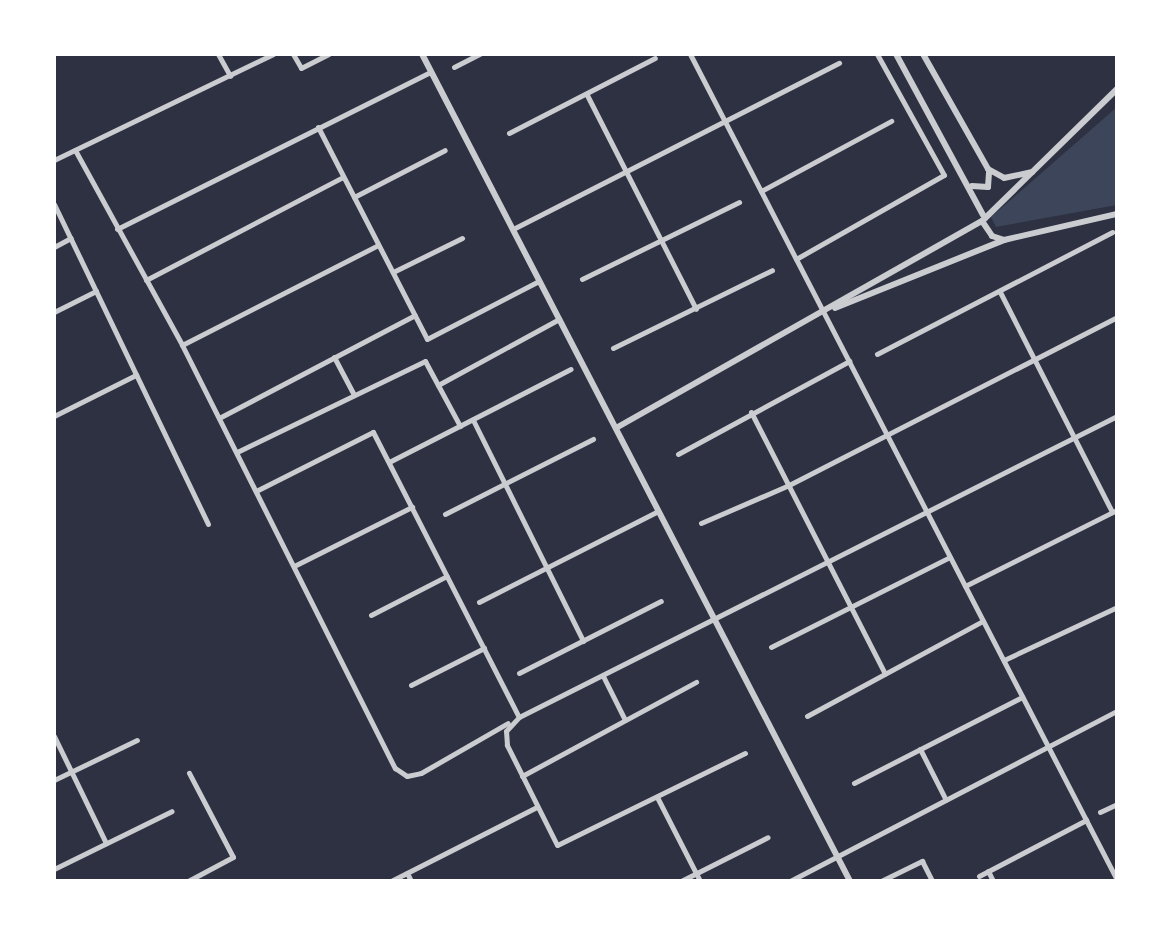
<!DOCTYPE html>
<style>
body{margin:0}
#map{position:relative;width:1171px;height:935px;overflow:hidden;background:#2d3142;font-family:Lato,sans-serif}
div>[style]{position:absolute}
.green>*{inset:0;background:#3c4559}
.minor>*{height:5px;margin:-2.5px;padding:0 2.5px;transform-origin:2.5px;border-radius:2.5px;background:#caccd0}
.tertiary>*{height:6px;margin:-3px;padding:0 3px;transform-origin:3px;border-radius:3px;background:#caccd0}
span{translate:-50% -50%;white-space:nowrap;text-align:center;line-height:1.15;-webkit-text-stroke:7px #fff;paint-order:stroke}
.frame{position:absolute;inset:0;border:56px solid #fff;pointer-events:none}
</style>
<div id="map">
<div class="green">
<i style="clip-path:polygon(1117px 107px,1117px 205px,996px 227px,991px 217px)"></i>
</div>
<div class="minor">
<i style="left:218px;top:54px;width:25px;rotate:61deg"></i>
<i style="left:293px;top:54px;width:16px;rotate:60deg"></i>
<i style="left:301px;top:68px;width:31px;rotate:-27deg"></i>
<i style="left:690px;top:54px;width:930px;rotate:62.66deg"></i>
<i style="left:454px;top:67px;width:29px;rotate:-27deg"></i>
<i style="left:587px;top:95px;width:240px;rotate:63deg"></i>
<i style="left:318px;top:127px;width:238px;rotate:62.8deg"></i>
<i style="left:427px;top:339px;width:126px;rotate:-27.4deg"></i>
<i style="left:509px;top:133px;width:164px;rotate:-27.2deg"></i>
<i style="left:75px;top:150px;width:222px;rotate:61.2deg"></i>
<i style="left:182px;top:345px;width:474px;rotate:63.3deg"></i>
<i style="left:395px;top:768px;width:14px;rotate:34deg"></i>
<i style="left:407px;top:776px;width:14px;rotate:-12deg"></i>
<i style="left:421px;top:773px;width:100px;rotate:-29.9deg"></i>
<i style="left:54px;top:160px;width:243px;rotate:-25.8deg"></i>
<i style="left:761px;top:191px;width:148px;rotate:-28.3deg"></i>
<i style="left:354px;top:197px;width:102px;rotate:-27.3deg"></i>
<i style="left:54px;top:204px;width:355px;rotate:64.3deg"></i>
<i style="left:117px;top:229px;width:351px;rotate:-26.6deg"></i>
<i style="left:513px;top:229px;width:366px;rotate:-27deg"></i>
<i style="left:54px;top:247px;width:19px;rotate:-28deg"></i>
<i style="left:796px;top:259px;width:170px;rotate:-29.6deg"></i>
<i style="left:944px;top:175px;width:138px;rotate:-119deg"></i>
<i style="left:393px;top:272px;width:77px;rotate:-26.2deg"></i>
<i style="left:582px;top:279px;width:175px;rotate:-26.1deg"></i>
<i style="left:146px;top:280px;width:222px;rotate:-27.6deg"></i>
<i style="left:1000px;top:292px;width:247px;rotate:63deg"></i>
<i style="left:54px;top:312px;width:47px;rotate:-26.6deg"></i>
<i style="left:182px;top:345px;width:220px;rotate:-27deg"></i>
<i style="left:613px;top:348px;width:177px;rotate:-26.1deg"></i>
<i style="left:877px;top:354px;width:265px;rotate:-27.4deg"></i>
<i style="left:334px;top:357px;width:43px;rotate:62.2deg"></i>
<i style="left:438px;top:385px;width:138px;rotate:-28.6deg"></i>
<i style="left:751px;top:412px;width:294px;rotate:62.9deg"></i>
<i style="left:54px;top:416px;width:92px;rotate:-26.6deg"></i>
<i style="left:219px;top:418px;width:221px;rotate:-27.7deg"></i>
<i style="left:473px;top:420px;width:247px;rotate:63.5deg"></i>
<i style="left:237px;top:452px;width:209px;rotate:-25.8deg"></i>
<i style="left:425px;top:361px;width:74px;rotate:61.7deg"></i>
<i style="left:678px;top:454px;width:195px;rotate:-28.5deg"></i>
<i style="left:389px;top:462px;width:204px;rotate:-27.1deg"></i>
<i style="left:256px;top:491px;width:131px;rotate:-26.8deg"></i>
<i style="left:373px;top:432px;width:320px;rotate:62.9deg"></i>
<i style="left:445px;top:514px;width:166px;rotate:-26.9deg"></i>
<i style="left:701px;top:523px;width:94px;rotate:-23.3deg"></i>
<i style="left:787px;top:486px;width:371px;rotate:-27.1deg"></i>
<i style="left:296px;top:565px;width:130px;rotate:-26.6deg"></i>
<i style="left:965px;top:586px;width:170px;rotate:-26.6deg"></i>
<i style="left:479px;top:602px;width:201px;rotate:-26.9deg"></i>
<i style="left:371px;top:615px;width:85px;rotate:-27.2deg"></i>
<i style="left:771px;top:647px;width:200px;rotate:-26.7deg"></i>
<i style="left:1004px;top:660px;width:125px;rotate:-25.1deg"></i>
<i style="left:519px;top:673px;width:159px;rotate:-26.9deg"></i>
<i style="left:603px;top:676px;width:49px;rotate:63.4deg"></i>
<i style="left:411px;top:685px;width:82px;rotate:-26.9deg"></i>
<i style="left:807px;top:716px;width:200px;rotate:-28.4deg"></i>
<i style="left:54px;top:736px;width:119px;rotate:64.1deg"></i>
<i style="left:920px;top:749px;width:57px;rotate:63deg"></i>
<i style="left:745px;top:753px;width:209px;rotate:153.9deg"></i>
<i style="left:557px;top:845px;width:112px;rotate:-116.6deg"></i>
<i style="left:507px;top:745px;width:14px;rotate:-94deg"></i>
<i style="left:506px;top:731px;width:19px;rotate:-47deg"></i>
<i style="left:519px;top:717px;width:669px;rotate:-26.72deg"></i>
<i style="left:522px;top:776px;width:198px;rotate:-28.4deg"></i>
<i style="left:54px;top:780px;width:92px;rotate:-25.7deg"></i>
<i style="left:854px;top:783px;width:189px;rotate:-27.1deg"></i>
<i style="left:657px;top:797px;width:94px;rotate:62.9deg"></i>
<i style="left:1100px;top:812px;width:19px;rotate:-25deg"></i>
<i style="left:54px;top:869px;width:131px;rotate:-26.2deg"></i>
<i style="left:988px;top:871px;width:11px;rotate:63deg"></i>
<i style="left:407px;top:873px;width:9px;rotate:63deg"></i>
<i style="left:979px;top:876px;width:121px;rotate:-27.6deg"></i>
<i style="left:188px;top:881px;width:51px;rotate:-28.1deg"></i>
<i style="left:233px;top:857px;width:95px;rotate:-117.6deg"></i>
<i style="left:391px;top:881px;width:164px;rotate:-26.9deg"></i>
<i style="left:681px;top:881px;width:97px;rotate:-26.8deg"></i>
<i style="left:790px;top:881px;width:369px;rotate:-27.5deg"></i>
<i style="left:881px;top:881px;width:46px;rotate:-26deg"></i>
<i style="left:922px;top:861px;width:22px;rotate:63deg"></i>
</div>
<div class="tertiary">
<i style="left:422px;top:54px;width:931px;rotate:62.64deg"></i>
<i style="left:896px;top:54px;width:183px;rotate:61.6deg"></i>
<i style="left:923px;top:54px;width:132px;rotate:60.5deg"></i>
<i style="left:988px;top:169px;width:18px;rotate:29deg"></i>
<i style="left:1004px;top:178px;width:29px;rotate:-12deg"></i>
<i style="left:1117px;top:89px;width:189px;rotate:135.6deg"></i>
<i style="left:982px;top:221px;width:18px;rotate:56deg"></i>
<i style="left:992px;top:236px;width:13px;rotate:18deg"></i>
<i style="left:1004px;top:240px;width:116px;rotate:-13deg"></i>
<i style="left:972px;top:186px;width:16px;rotate:4deg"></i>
<i style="left:988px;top:187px;width:16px;rotate:-86deg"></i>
<i style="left:835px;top:308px;width:182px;rotate:-21.9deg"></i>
<i style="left:616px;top:428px;width:420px;rotate:-29.5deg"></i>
</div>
<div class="frame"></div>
</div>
